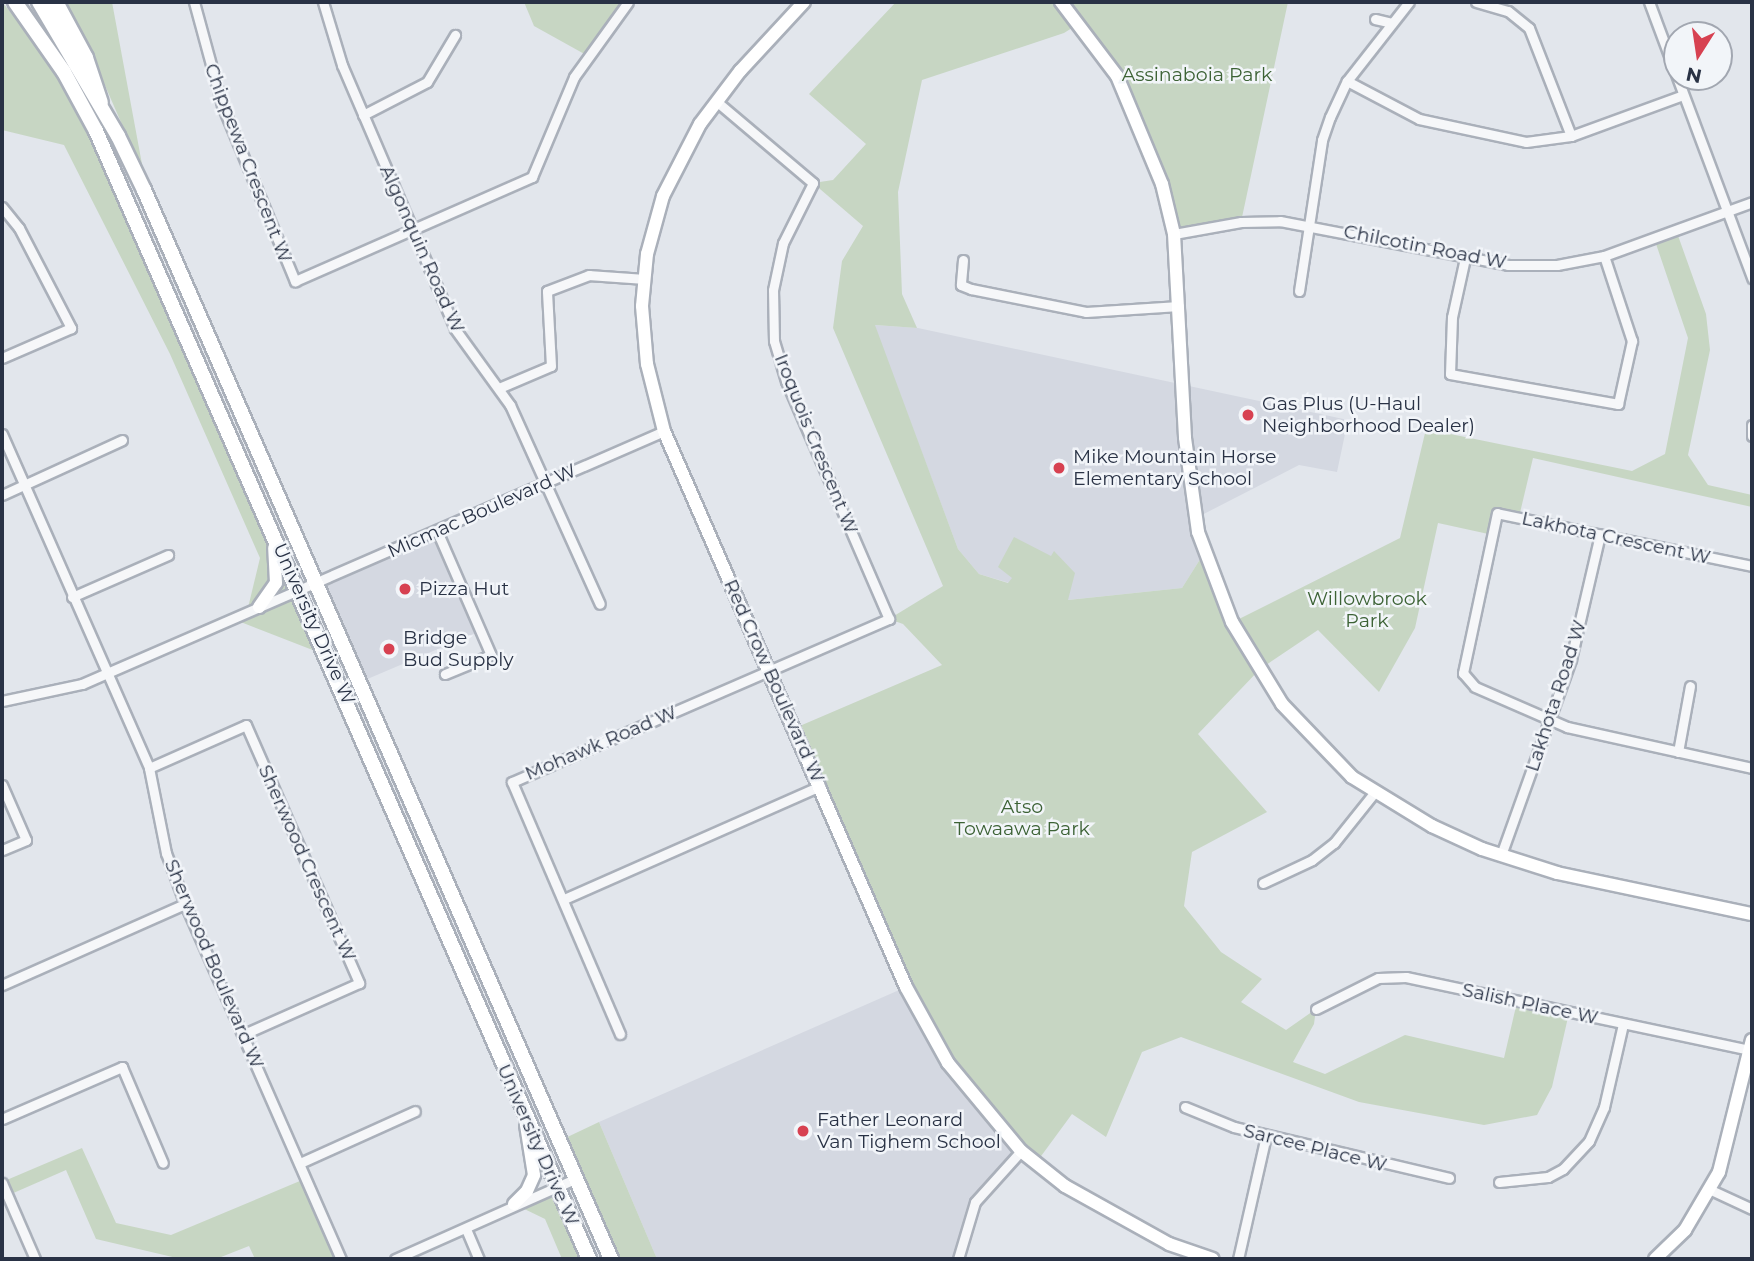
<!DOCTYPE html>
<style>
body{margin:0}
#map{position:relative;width:1754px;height:1261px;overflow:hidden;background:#e2e6ec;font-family:Montserrat,sans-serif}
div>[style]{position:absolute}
.built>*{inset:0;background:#d4d8e1;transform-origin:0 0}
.green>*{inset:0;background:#c7d6c3}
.roads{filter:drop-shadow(2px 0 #aab0ba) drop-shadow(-2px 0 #aab0ba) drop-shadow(0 2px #aab0ba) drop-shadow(0 -2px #aab0ba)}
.street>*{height:9px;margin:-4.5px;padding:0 4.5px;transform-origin:4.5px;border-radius:4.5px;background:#f6f7f9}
.secondary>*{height:12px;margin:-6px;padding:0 6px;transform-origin:6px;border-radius:6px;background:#fff}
.primary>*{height:14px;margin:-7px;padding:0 7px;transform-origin:7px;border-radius:7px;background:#fff}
.highway>*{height:16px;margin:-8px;padding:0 8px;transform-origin:8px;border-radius:8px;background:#fff}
.dots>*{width:19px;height:19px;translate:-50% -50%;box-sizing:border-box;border:4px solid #f2f5f9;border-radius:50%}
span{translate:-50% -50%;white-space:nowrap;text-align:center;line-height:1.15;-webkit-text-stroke:5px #f2f5f9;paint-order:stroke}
.park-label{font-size:19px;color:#3c6235}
.street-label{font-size:19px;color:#293245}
.poi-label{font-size:19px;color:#293245}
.left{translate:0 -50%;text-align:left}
.frame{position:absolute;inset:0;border:4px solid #293245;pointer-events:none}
.north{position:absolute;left:1663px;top:21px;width:70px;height:70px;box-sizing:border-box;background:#f2f5f9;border:2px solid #a2a7b1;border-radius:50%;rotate:192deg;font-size:19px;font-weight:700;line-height:28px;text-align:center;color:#293245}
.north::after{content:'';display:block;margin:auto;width:24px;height:32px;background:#d74151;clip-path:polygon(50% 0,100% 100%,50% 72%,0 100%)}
</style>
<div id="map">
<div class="built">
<i style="clip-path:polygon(874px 325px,918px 328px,1348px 420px,1337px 472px,1299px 465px,1196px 518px,1204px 553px,1182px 588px,1067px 600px,979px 574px,958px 549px)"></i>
<i style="left:437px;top:531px;width:109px;height:132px;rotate:67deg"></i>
<i style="clip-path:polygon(906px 987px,1021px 1151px,984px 1188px,958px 1259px,657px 1259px,599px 1122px)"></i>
</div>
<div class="green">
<i style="clip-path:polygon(2px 2px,41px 48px,90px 134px,328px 656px,233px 619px,247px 612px,260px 558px,170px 354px,64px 145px,2px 130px)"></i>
<i style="clip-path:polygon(63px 2px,112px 2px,144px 175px,83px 35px)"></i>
<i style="clip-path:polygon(524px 2px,628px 2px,588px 56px,534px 26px)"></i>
<i style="clip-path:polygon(896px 2px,1288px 2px,1241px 222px,1174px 234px,1152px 153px,1083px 21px,1064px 33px,922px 80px,898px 192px,902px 294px,917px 328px,875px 325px,958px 549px,979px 574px,1008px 583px,1012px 578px,998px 567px,1014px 537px,1051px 556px,1054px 551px,1075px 573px,1068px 600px,1182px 588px,1204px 553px,1233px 622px,1400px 538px,1426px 429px,1632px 471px,1665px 454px,1688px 338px,1654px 238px,1676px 230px,1706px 314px,1710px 350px,1688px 455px,1708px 485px,1752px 495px,1752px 507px,1533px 458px,1519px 517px,1497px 513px,1493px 535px,1438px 523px,1415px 628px,1379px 692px,1318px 630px,1260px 669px,1198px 734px,1267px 812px,1192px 852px,1184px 906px,1221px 952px,1262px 979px,1241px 1002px,1286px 1030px,1316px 1009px,1314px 1024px,1293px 1062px,1325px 1074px,1405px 1035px,1504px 1058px,1517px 1002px,1569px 1013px,1552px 1087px,1537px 1115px,1484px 1125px,1359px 1102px,1181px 1037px,1142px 1052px,1106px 1137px,1072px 1114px,1036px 1163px,932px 1036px,795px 728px,942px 665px,903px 624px,889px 619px,943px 586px,833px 328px,842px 261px,863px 226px,813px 183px,833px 180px,866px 144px,809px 94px)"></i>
<i style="clip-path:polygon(599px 1122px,657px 1259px,613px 1259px,559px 1141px)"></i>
<i style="clip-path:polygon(82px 1148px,116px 1223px,171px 1235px,307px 1178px,341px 1259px,255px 1259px,249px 1246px,216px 1259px,181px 1259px,96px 1239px,66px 1170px,2px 1198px,2px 1182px)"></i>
<i style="clip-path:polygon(556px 1187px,589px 1259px,562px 1259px,545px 1219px,514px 1204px)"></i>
</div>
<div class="roads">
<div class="street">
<i style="left:194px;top:2px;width:107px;rotate:74.8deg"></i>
<i style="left:222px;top:105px;width:191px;rotate:67.5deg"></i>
<i style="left:295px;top:281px;width:259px;rotate:-23.7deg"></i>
<i style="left:532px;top:177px;width:108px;rotate:-67.2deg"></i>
<i style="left:574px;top:77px;width:92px;rotate:-54.2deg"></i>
<i style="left:323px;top:2px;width:66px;rotate:73.2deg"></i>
<i style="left:342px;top:65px;width:287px;rotate:66.8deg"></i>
<i style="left:455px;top:329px;width:94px;rotate:54.1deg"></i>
<i style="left:510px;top:405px;width:218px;rotate:65.7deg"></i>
<i style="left:1476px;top:2px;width:33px;rotate:16deg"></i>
<i style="left:1508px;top:11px;width:27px;rotate:39deg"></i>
<i style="left:1529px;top:28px;width:116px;rotate:68.7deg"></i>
<i style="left:1649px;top:2px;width:295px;rotate:69.5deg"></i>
<i style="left:1375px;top:19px;width:17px;rotate:13deg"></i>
<i style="left:1347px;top:81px;width:81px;rotate:27.8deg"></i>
<i style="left:1419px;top:119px;width:109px;rotate:12.1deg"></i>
<i style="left:1526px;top:142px;width:45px;rotate:-7.6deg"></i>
<i style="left:1571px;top:136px;width:119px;rotate:-20.1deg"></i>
<i style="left:363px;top:115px;width:72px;rotate:-27.3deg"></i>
<i style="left:427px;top:82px;width:55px;rotate:-59.2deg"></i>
<i style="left:2px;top:207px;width:27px;rotate:51deg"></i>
<i style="left:19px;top:228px;width:113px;rotate:62.5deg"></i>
<i style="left:71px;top:328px;width:75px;rotate:156.5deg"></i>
<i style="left:1174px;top:234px;width:68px;rotate:-10.2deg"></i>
<i style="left:1241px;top:222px;width:39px;rotate:-1deg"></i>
<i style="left:1280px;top:221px;width:232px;rotate:10.9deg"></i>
<i style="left:1508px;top:265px;width:49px"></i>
<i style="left:1557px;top:265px;width:48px;rotate:-10.8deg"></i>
<i style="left:1604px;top:256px;width:158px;rotate:-20deg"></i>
<i style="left:1465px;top:258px;width:60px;rotate:102.4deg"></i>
<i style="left:1452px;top:317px;width:57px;rotate:92deg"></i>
<i style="left:1450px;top:374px;width:171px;rotate:10.1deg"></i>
<i style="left:1618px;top:404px;width:65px;rotate:-77.5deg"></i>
<i style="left:1632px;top:341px;width:89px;rotate:-108.2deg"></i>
<i style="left:963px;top:260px;width:25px;rotate:95deg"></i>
<i style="left:961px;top:285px;width:11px;rotate:22deg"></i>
<i style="left:971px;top:289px;width:117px;rotate:11.3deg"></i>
<i style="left:1086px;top:312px;width:93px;rotate:-3.7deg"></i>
<i style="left:1299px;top:291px;width:153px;rotate:-81.3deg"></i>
<i style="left:1322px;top:140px;width:24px;rotate:-71deg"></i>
<i style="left:1330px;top:117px;width:40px;rotate:-65deg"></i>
<i style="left:1347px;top:81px;width:100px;rotate:-51.9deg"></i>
<i style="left:499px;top:388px;width:56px;rotate:-22.9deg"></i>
<i style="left:551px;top:366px;width:75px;rotate:-93.1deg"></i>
<i style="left:547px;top:291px;width:45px;rotate:-20.9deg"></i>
<i style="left:589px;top:275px;width:55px;rotate:4.2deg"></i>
<i style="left:1752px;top:425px;width:11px;rotate:90deg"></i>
<i style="left:2px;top:434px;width:365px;rotate:66.2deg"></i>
<i style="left:149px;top:768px;width:87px;rotate:78.7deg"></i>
<i style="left:166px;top:853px;width:54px;rotate:69.6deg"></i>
<i style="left:185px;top:904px;width:388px;rotate:66.3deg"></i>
<i style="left:2px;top:495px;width:132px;rotate:-24.6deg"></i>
<i style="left:437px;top:531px;width:135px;rotate:66.5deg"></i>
<i style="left:491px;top:655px;width:50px;rotate:157.6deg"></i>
<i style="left:1752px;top:566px;width:260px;rotate:-168.3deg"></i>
<i style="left:1497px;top:513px;width:164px;rotate:102deg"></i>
<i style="left:1463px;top:673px;width:18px;rotate:49deg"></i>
<i style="left:1475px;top:687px;width:100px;rotate:23.5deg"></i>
<i style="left:1567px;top:727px;width:189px;rotate:12.5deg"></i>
<i style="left:72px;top:597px;width:105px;rotate:-23.6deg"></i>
<i style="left:2px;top:701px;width:82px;rotate:-12deg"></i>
<i style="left:82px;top:684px;width:635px;rotate:-23.49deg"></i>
<i style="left:1678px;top:752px;width:67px;rotate:-79.7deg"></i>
<i style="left:149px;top:768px;width:106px;rotate:-23.9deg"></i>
<i style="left:246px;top:725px;width:282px;rotate:66.3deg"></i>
<i style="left:359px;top:983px;width:126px;rotate:156.1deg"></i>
<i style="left:2px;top:785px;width:60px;rotate:66.4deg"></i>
<i style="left:26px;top:840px;width:26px;rotate:157deg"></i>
<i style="left:1501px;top:855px;width:208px;rotate:-70.3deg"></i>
<i style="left:1571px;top:659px;width:128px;rotate:-76.9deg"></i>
<i style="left:1263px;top:883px;width:54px;rotate:-25.1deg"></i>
<i style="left:1312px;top:860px;width:28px;rotate:-38deg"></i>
<i style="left:1334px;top:843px;width:64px;rotate:-51.3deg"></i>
<i style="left:564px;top:899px;width:280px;rotate:-23.8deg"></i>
<i style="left:2px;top:985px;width:200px;rotate:-23.9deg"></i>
<i style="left:1316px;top:1009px;width:69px;rotate:-26.6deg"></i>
<i style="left:1378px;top:978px;width:28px;rotate:-2deg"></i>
<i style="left:1406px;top:977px;width:352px;rotate:12deg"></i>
<i style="left:620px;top:1034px;width:274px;rotate:-113.2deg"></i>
<i style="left:512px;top:782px;width:411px;rotate:-23.4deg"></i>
<i style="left:889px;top:619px;width:259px;rotate:-113.4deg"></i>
<i style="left:786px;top:381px;width:42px;rotate:-106.7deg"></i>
<i style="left:774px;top:341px;width:51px;rotate:-91.1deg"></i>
<i style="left:773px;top:290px;width:48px;rotate:-78deg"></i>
<i style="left:783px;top:243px;width:67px;rotate:-63.4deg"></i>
<i style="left:813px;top:183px;width:126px;rotate:-139.8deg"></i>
<i style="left:1185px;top:1107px;width:53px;rotate:22.2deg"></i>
<i style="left:1234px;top:1127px;width:221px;rotate:13.3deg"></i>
<i style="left:2px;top:1119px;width:131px;rotate:-23.4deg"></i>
<i style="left:122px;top:1067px;width:104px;rotate:66.9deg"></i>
<i style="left:300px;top:1163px;width:126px;rotate:-24.3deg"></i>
<i style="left:1499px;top:1182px;width:49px;rotate:-5.8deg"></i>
<i style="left:1548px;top:1177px;width:17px;rotate:-28deg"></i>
<i style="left:1563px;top:1169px;width:38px;rotate:-47deg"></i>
<i style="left:1589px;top:1141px;width:37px;rotate:-66deg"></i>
<i style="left:1604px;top:1107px;width:85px;rotate:-77.1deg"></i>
<i style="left:2px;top:1183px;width:83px;rotate:66.5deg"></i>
<i style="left:1711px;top:1190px;width:45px;rotate:24.9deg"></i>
<i style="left:466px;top:1229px;width:33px;rotate:67deg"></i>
<i style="left:395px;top:1259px;width:197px;rotate:-24deg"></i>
<i style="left:958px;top:1259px;width:59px;rotate:-73.4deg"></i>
<i style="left:975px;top:1202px;width:69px;rotate:-48deg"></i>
<i style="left:1238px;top:1259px;width:126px;rotate:-77.2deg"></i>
</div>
<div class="secondary">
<i style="left:804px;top:2px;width:94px;rotate:132.8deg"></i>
<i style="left:740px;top:71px;width:66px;rotate:127deg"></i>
<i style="left:700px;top:124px;width:81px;rotate:117.2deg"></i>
<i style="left:663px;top:196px;width:60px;rotate:105.4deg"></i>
<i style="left:647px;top:254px;width:52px;rotate:95.5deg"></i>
<i style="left:642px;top:306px;width:58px;rotate:85.1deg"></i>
<i style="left:647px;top:364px;width:69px;rotate:75.8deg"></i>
<i style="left:664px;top:431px;width:606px;rotate:66.48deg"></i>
<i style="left:906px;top:987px;width:87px;rotate:61.1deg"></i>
<i style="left:948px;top:1063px;width:114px;rotate:50.3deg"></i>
<i style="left:1021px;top:1151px;width:56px;rotate:38.5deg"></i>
<i style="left:1065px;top:1186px;width:119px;rotate:29.1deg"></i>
<i style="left:1169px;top:1244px;width:46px;rotate:18.8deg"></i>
<i style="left:1061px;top:2px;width:93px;rotate:52.9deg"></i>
<i style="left:1117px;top:76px;width:117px;rotate:67.4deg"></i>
<i style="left:1162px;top:184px;width:51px;rotate:76.5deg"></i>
<i style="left:1174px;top:234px;width:204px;rotate:86.9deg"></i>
<i style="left:1185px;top:438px;width:95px;rotate:82.1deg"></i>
<i style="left:1198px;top:532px;width:96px;rotate:69.3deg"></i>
<i style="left:1232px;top:622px;width:96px;rotate:58.6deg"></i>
<i style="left:1282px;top:704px;width:101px;rotate:46.2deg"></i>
<i style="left:1352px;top:777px;width:94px;rotate:31.5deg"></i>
<i style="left:1432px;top:826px;width:55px;rotate:24.7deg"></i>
<i style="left:1482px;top:849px;width:79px;rotate:17.7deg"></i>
<i style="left:1557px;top:873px;width:199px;rotate:11.9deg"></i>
<i style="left:259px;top:607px;width:29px;rotate:-55deg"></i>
<i style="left:276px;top:583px;width:35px;rotate:-93deg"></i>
<i style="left:514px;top:1204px;width:18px;rotate:-45deg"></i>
<i style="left:527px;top:1191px;width:17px;rotate:-66deg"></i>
<i style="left:534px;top:1175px;width:51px;rotate:-99.1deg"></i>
<i style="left:1655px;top:1259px;width:42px;rotate:-44deg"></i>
<i style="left:1685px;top:1230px;width:67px;rotate:-59.6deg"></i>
<i style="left:1719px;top:1172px;width:136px;rotate:-76deg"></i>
</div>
<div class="primary">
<i style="left:15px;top:2px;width:85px;rotate:55deg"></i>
<i style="left:64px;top:72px;width:67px;rotate:61.5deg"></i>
<i style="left:96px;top:131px;width:1231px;rotate:66.39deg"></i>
<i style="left:39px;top:2px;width:156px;rotate:59.5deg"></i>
<i style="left:118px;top:136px;width:60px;rotate:64.3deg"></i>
<i style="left:144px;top:190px;width:1167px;rotate:66.4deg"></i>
</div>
<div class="highway">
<i style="left:55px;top:2px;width:64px;rotate:61.8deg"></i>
<i style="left:85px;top:58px;width:47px;rotate:71.6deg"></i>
</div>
</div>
<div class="dots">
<i style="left:1248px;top:415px;background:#d74151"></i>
<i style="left:1059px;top:468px;background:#d74151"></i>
<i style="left:405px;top:589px;background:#d74151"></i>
<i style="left:389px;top:649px;background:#d74151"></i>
<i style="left:803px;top:1131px;background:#d74151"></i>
</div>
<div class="park-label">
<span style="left:1197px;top:75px">Assinaboia Park</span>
<span style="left:1367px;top:610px">Willowbrook<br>Park</span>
<span style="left:1022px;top:818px">Atso<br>Towaawa Park</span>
</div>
<div class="street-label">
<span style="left:248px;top:163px;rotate:69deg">Chippewa Crescent W</span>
<span style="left:1425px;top:247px;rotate:11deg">Chilcotin Road W</span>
<span style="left:422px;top:249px;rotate:66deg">Algonquin Road W</span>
<span style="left:816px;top:444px;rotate:68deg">Iroquois Crescent W</span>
<span style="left:482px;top:511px;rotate:-24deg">Micmac Boulevard W</span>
<span style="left:1616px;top:538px;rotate:12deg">Lakhota Crescent W</span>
<span style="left:314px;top:624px;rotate:66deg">University Drive W</span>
<span style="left:774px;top:681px;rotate:66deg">Red Crow Boulevard W</span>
<span style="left:1556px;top:696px;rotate:-72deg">Lakhota Road W</span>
<span style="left:601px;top:743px;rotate:-23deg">Mohawk Road W</span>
<span style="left:307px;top:863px;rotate:66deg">Sherwood Crescent W</span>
<span style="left:214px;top:964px;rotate:67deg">Sherwood Boulevard W</span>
<span style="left:1530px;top:1004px;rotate:12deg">Salish Place W</span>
<span style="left:538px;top:1145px;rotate:66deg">University Drive W</span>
<span style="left:1315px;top:1148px;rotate:14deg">Sarcee Place W</span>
</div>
<div class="poi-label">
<span class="left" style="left:1262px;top:415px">Gas Plus (U-Haul<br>Neighborhood Dealer)</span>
<span class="left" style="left:1073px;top:468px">Mike Mountain Horse<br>Elementary School</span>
<span class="left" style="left:419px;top:589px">Pizza Hut</span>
<span class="left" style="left:403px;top:649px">Bridge<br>Bud Supply</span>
<span class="left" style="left:817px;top:1131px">Father Leonard<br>Van Tighem School</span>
</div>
<div class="frame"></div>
<div class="north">N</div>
</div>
